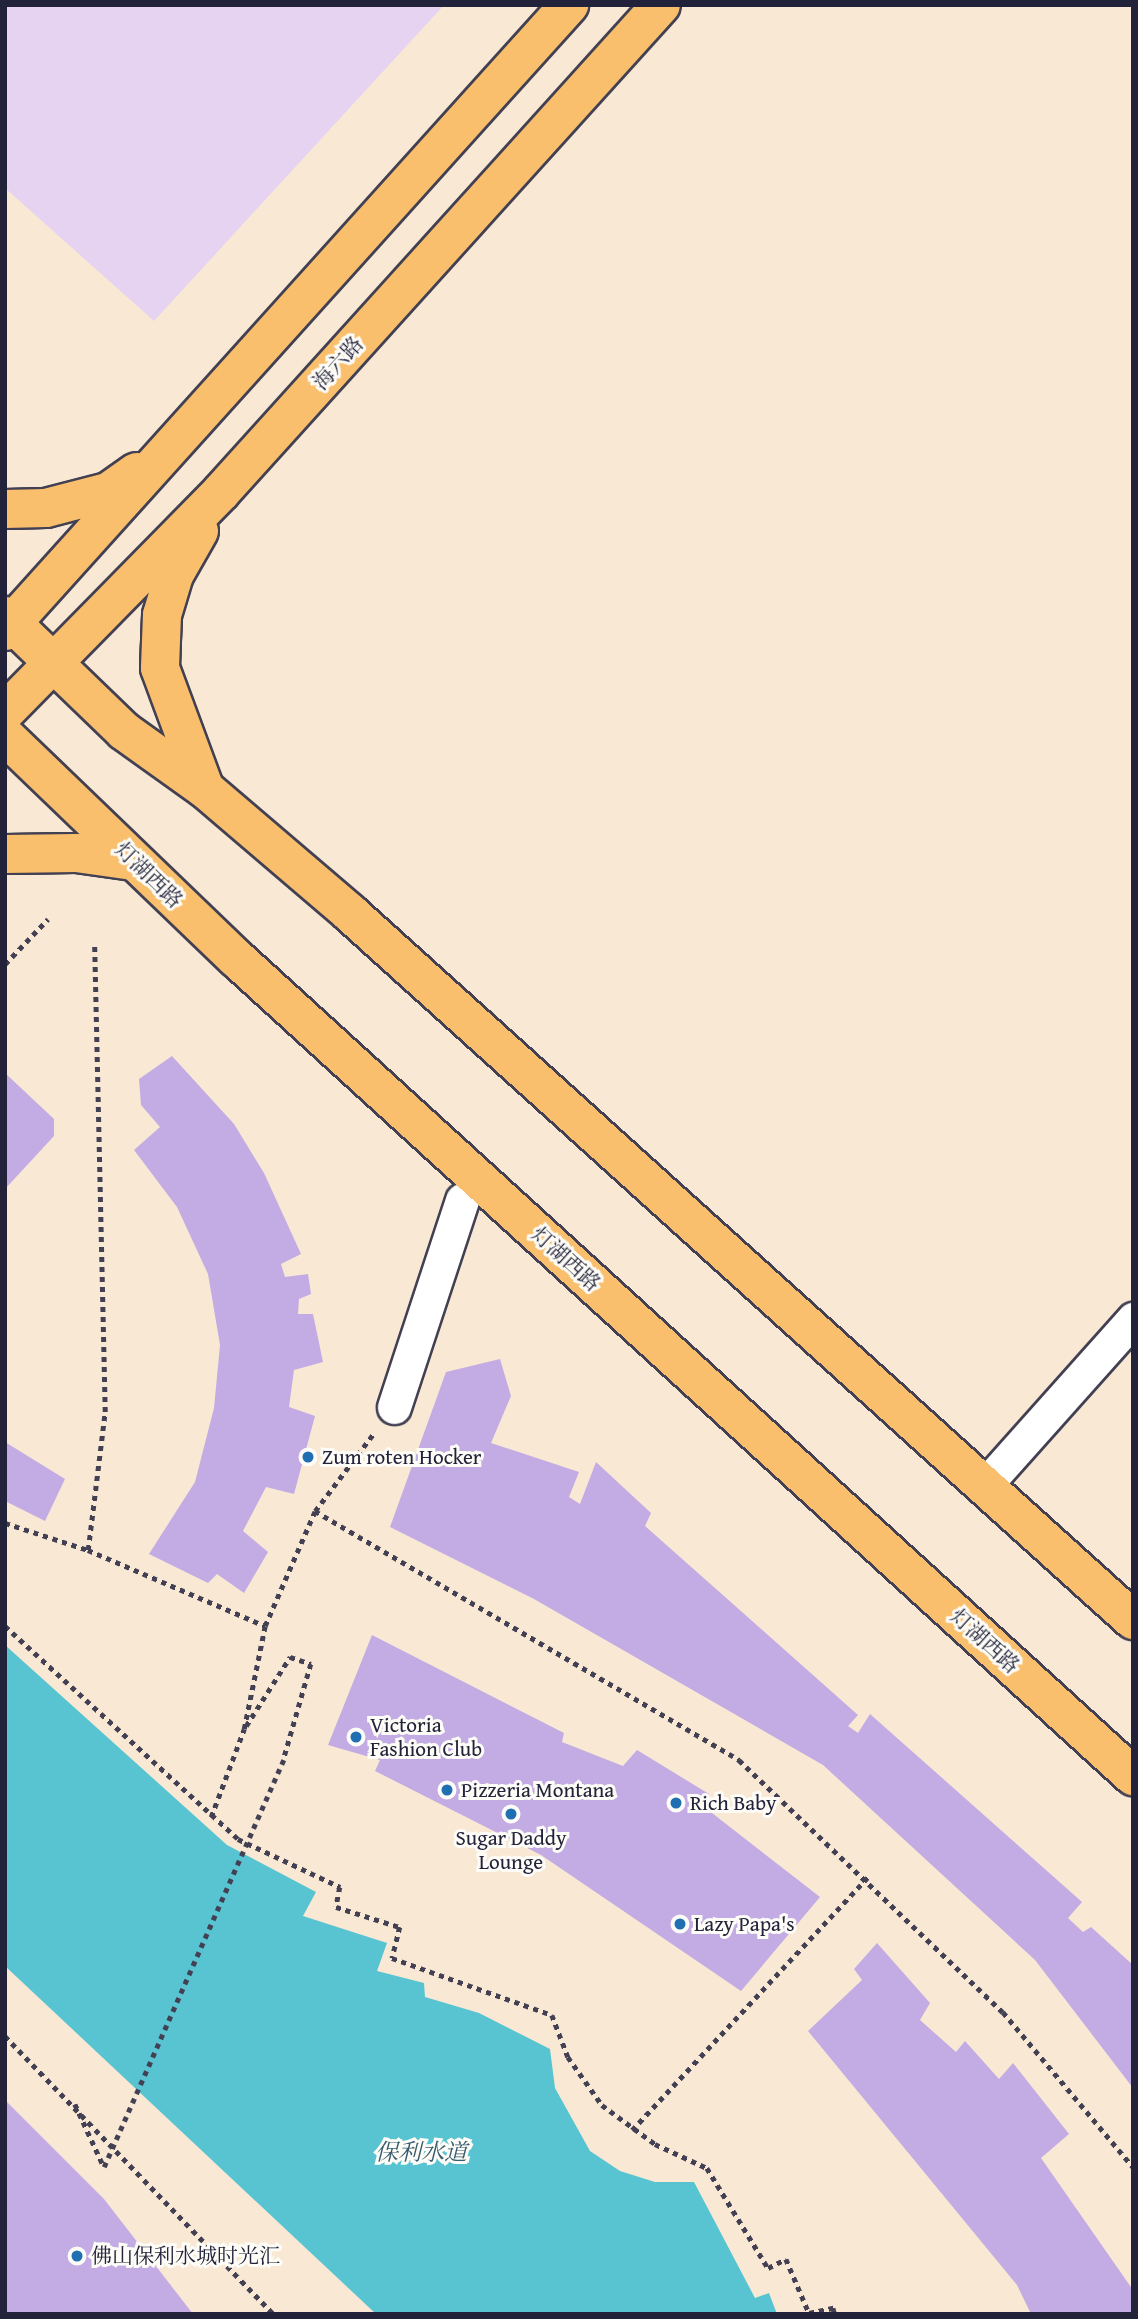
<!DOCTYPE html>
<meta charset="utf-8">
<style>
body{margin:0}
#map{position:relative;width:1138px;height:2319px;overflow:hidden;background:#f8e8d4;font-family:"Gentium Book Plus","Noto Serif SC",serif}
div>[style]{position:absolute}
.built>*{inset:0;background:#e5d3f1}
.water>*{inset:0;background:#58c4d2}
.building>*{inset:0;background:#c3ace4}
.path>*{height:4.5px;margin-top:-2.25px;transform-origin:0;background:repeating-linear-gradient(90deg,#424052 0 5px,transparent 0 10px)}
.roads{filter:drop-shadow(2px 0 #424052) drop-shadow(-2px 0 #424052) drop-shadow(0 2px #424052) drop-shadow(0 -2px #424052)}
.minor>*{height:33px;margin:-16.5px;padding:0 16.5px;transform-origin:16.5px;border-radius:16.5px;background:#fff}
.major>*{height:38px;margin:-19px;padding:0 19px;transform-origin:19px;border-radius:19px;background:#f9bf6d}
.path-bridge>*{height:4.5px;margin-top:-2.25px;transform-origin:0;background:repeating-linear-gradient(90deg,#424052 0 5px,transparent 0 10px)}
.dots>*{width:19px;height:19px;translate:-50% -50%;box-sizing:border-box;border:4px solid #fdfcf7;border-radius:50%}
span{translate:-50% -50%;white-space:nowrap;text-align:center;line-height:1.15;-webkit-text-stroke:6px #fdfcf7;paint-order:stroke}
.street-label{font-size:21px;color:#22223b}
.poi-label{font-size:21px;color:#22223b}
.left{translate:0 -50%;text-align:left}
.water-label{font-size:23px;color:#355b70;font-style:italic}
.frame{position:absolute;inset:0;border:7px solid #22223b;pointer-events:none}
</style>
<div id="map">
<div class="built">
<i style="clip-path:polygon(5px 5px,444px 5px,154px 321px,5px 188px)"></i>
</div>
<div class="water">
<i style="clip-path:polygon(5px 1645px,227px 1845px,316px 1892px,303px 1916px,387px 1943px,377px 1971px,424px 1983px,425px 1997px,479px 2013px,550px 2049px,555px 2088px,590px 2151px,620px 2171px,655px 2182px,694px 2182px,755px 2298px,769px 2293px,777px 2314px,376px 2314px,5px 1966px)"></i>
</div>
<div class="building">
<i style="clip-path:polygon(172px 1056px,234px 1124px,264px 1173px,301px 1254px,281px 1264px,285px 1277px,308px 1274px,311px 1294px,299px 1299px,298px 1314px,313px 1314px,323px 1362px,294px 1370px,289px 1407px,315px 1416px,294px 1494px,266px 1487px,243px 1531px,268px 1552px,244px 1593px,217px 1574px,208px 1583px,149px 1554px,195px 1482px,214px 1408px,220px 1345px,208px 1274px,177px 1207px,134px 1150px,160px 1127px,141px 1105px,139px 1079px)"></i>
<i style="clip-path:polygon(5px 1073px,54px 1119px,54px 1136px,5px 1189px)"></i>
<i style="clip-path:polygon(500px 1359px,511px 1396px,491px 1443px,579px 1472px,569px 1497px,580px 1504px,596px 1462px,651px 1513px,645px 1526px,858px 1715px,848px 1726px,858px 1733px,870px 1714px,1082px 1902px,1068px 1918px,1083px 1932px,1091px 1927px,1133px 1965px,1133px 2088px,1035px 1960px,823px 1765px,534px 1599px,390px 1527px,446px 1372px)"></i>
<i style="clip-path:polygon(5px 1442px,65px 1479px,45px 1521px,5px 1501px)"></i>
<i style="clip-path:polygon(372px 1635px,564px 1733px,562px 1742px,623px 1766px,637px 1750px,709px 1794px,703px 1806px,820px 1897px,741px 1991px,541px 1855px,375px 1771px,380px 1760px,328px 1745px)"></i>
<i style="clip-path:polygon(877px 1943px,930px 2003px,920px 2020px,956px 2052px,965px 2041px,999px 2079px,1013px 2063px,1069px 2134px,1041px 2158px,1133px 2290px,1133px 2314px,1031px 2314px,1017px 2285px,808px 2031px,862px 1980px,854px 1969px)"></i>
<i style="clip-path:polygon(5px 2100px,104px 2199px,193px 2314px,5px 2314px)"></i>
</div>
<div class="path">
<i style="left:5px;top:964px;width:62px;rotate:-46.3deg"></i>
<i style="left:315px;top:1511px;width:492px;rotate:30.4deg"></i>
<i style="left:739px;top:1760px;width:365px;rotate:43.7deg"></i>
<i style="left:1003px;top:2012px;width:202px;rotate:50deg"></i>
<i style="left:5px;top:1523px;width:87px;rotate:18deg"></i>
<i style="left:88px;top:1550px;width:193px;rotate:23.2deg"></i>
<i style="left:88px;top:1550px;width:139px;rotate:-83deg"></i>
<i style="left:105px;top:1412px;width:469px;rotate:-91.3deg"></i>
<i style="left:5px;top:1626px;width:316px;rotate:42.4deg"></i>
<i style="left:238px;top:1839px;width:113px;rotate:25.2deg"></i>
<i style="left:340px;top:1887px;width:20px;rotate:101deg"></i>
<i style="left:336px;top:1907px;width:67px;rotate:17.4deg"></i>
<i style="left:400px;top:1927px;width:32px;rotate:104deg"></i>
<i style="left:392px;top:1958px;width:170px;rotate:19.6deg"></i>
<i style="left:552px;top:2015px;width:45px;rotate:69.1deg"></i>
<i style="left:568px;top:2057px;width:59px;rotate:54.7deg"></i>
<i style="left:602px;top:2105px;width:66px;rotate:36.3deg"></i>
<i style="left:655px;top:2144px;width:57px;rotate:24.8deg"></i>
<i style="left:707px;top:2168px;width:117px;rotate:58.6deg"></i>
<i style="left:768px;top:2268px;width:20px;rotate:-27deg"></i>
<i style="left:786px;top:2259px;width:59px;rotate:66.9deg"></i>
<i style="left:809px;top:2313px;width:25px;rotate:-12deg"></i>
<i style="left:833px;top:2308px;width:6px;rotate:72deg"></i>
<i style="left:246px;top:1726px;width:82px;rotate:-57.5deg"></i>
<i style="left:290px;top:1657px;width:22px;rotate:18deg"></i>
<i style="left:311px;top:1664px;width:98px;rotate:106deg"></i>
<i style="left:211px;top:1817px;width:94px;rotate:-69.4deg"></i>
<i style="left:244px;top:1729px;width:105px;rotate:-78.5deg"></i>
<i style="left:265px;top:1626px;width:125px;rotate:-66.5deg"></i>
<i style="left:315px;top:1511px;width:98px;rotate:-52.9deg"></i>
<i style="left:5px;top:2036px;width:386px;rotate:46deg"></i>
<i style="left:75px;top:2104px;width:69px;rotate:65.3deg"></i>
<i style="left:632px;top:2130px;width:346px;rotate:-47deg"></i>
</div>
<div class="roads">
<div class="minor">
<i style="left:394px;top:1407px;width:218px;rotate:-71.8deg"></i>
<i style="left:987px;top:1483px;width:220px;rotate:-48.3deg"></i>
</div>
<div class="major">
<i style="left:5px;top:509px;width:41px;rotate:-1.4deg"></i>
<i style="left:46px;top:508px;width:64px;rotate:-14.5deg"></i>
<i style="left:108px;top:492px;width:35px;rotate:-35deg"></i>
<i style="left:199px;top:531px;width:51px;rotate:119.6deg"></i>
<i style="left:174px;top:575px;width:42px;rotate:106.7deg"></i>
<i style="left:162px;top:615px;width:53px;rotate:92.2deg"></i>
<i style="left:160px;top:668px;width:127px;rotate:69.7deg"></i>
<i style="left:5px;top:616px;width:165px;rotate:44deg"></i>
<i style="left:124px;top:731px;width:100px;rotate:35.6deg"></i>
<i style="left:205px;top:789px;width:191px;rotate:40.5deg"></i>
<i style="left:350px;top:913px;width:1055px;rotate:42.08deg"></i>
<i style="left:5px;top:631px;width:843px;rotate:-47.98deg"></i>
<i style="left:5px;top:712px;width:308px;rotate:-45.5deg"></i>
<i style="left:221px;top:492px;width:656px;rotate:-47.9deg"></i>
<i style="left:5px;top:736px;width:322px;rotate:43.9deg"></i>
<i style="left:237px;top:959px;width:1213px;rotate:42.36deg"></i>
<i style="left:5px;top:854px;width:71px;rotate:-0.8deg"></i>
<i style="left:76px;top:853px;width:59px;rotate:7.9deg"></i>
</div>
</div>
<div class="path-bridge">
<i style="left:104px;top:2167px;width:447px;rotate:-66.2deg"></i>
</div>
<div class="dots">
<i style="left:308px;top:1457px;background:#1f6fb2"></i>
<i style="left:356px;top:1737px;background:#1f6fb2"></i>
<i style="left:447px;top:1790px;background:#1f6fb2"></i>
<i style="left:676px;top:1803px;background:#1f6fb2"></i>
<i style="left:511px;top:1814px;background:#1f6fb2"></i>
<i style="left:680px;top:1924px;background:#1f6fb2"></i>
<i style="left:77px;top:2256px;background:#1f6fb2"></i>
</div>
<div class="street-label">
<span style="left:338px;top:363px;rotate:-48deg">海六路</span>
<span style="left:149px;top:875px;rotate:44deg">灯湖西路</span>
<span style="left:566px;top:1259px;rotate:42deg">灯湖西路</span>
<span style="left:985px;top:1641px;rotate:42deg">灯湖西路</span>
</div>
<div class="poi-label">
<span class="left" style="left:322px;top:1457px">Zum roten Hocker</span>
<span class="left" style="left:370px;top:1737px">Victoria<br>Fashion Club</span>
<span class="left" style="left:461px;top:1790px">Pizzeria Montana</span>
<span class="left" style="left:690px;top:1803px">Rich Baby</span>
<span style="left:511px;top:1850px">Sugar Daddy<br>Lounge</span>
<span class="left" style="left:694px;top:1924px">Lazy Papa's</span>
<span class="left" style="left:91px;top:2256px">佛山保利水城时光汇</span>
</div>
<div class="water-label">
<span style="left:421px;top:2152px">保利水道</span>
</div>
<div class="frame"></div>
</div>
